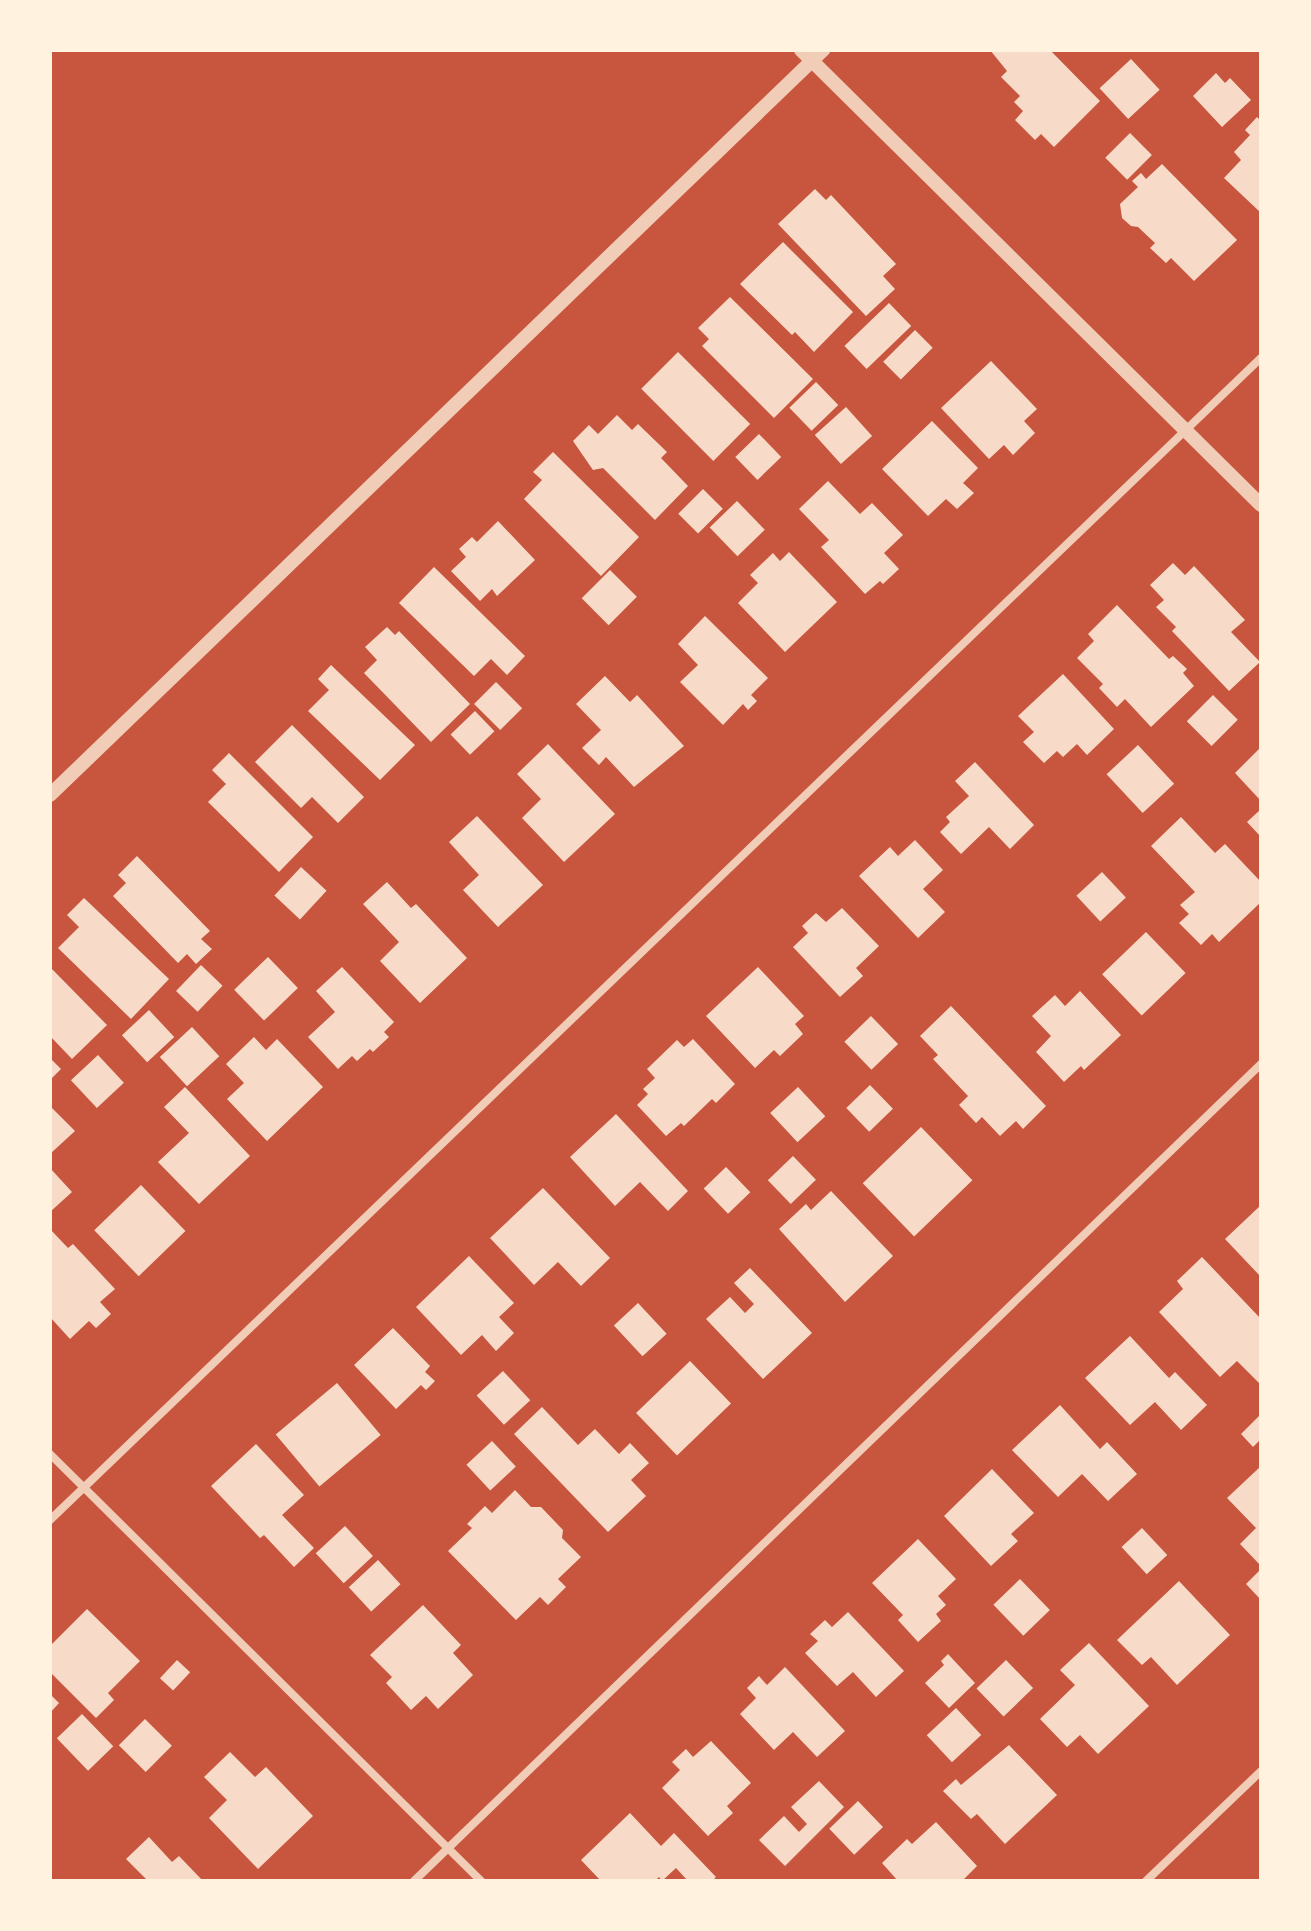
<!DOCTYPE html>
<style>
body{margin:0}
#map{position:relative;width:1311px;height:1931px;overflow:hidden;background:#c8553d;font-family:"Public Sans",sans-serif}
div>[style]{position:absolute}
.building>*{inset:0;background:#f7dbc8;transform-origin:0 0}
.minor>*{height:8px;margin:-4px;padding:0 4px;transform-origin:4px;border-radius:4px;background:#f1ccb7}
.tertiary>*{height:14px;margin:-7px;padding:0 7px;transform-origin:7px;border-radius:7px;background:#f1ccb7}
span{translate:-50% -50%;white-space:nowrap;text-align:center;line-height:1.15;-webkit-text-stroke:8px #fff3e0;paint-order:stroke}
.frame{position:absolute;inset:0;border:52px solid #fff3e0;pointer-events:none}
</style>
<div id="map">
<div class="building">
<i style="clip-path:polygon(990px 50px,1050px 50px,1100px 101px,1054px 147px,1041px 134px,1035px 140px,1015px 120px,1023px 111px,1014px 102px,1020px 96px,1001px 77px,1007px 71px)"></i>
<i style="left:1131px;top:59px;width:42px;height:43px;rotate:47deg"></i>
<i style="clip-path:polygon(1216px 73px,1225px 83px,1230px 78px,1251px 100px,1222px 127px,1193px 96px)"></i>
<i style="clip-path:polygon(1257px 117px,1261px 121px,1261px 213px,1224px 178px,1241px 160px,1234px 152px,1250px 135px,1245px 130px)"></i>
<i style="left:1130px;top:133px;width:31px;height:35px;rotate:45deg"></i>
<i style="clip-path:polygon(1162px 164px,1237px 240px,1194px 281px,1171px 258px,1166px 263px,1150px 248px,1155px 243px,1138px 227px,1131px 226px,1122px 218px,1120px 204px,1138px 187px,1132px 181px,1141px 173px,1146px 179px)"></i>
<i style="clip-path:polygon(815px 189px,826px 200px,831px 195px,896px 264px,883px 276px,895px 289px,866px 316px,778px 224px)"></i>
<i style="clip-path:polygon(783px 242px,853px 312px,814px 352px,795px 332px,792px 335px,740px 284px)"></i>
<i style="clip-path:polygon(730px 297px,813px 379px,774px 418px,702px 346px,709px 339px,698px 328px)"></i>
<i style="left:889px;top:303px;width:32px;height:62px;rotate:46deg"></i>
<i style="left:915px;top:330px;width:25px;height:45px;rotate:45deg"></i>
<i style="left:678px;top:352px;width:102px;height:52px;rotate:45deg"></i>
<i style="clip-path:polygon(991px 361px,1037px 409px,1024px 421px,1035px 433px,1013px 455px,1004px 445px,989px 459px,941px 408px)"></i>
<i style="left:816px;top:382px;width:32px;height:37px;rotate:46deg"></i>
<i style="left:846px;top:407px;width:39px;height:42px;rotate:48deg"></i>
<i style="clip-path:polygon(617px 415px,632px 430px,638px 424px,667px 452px,661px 458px,688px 486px,655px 520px,603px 468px,593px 470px,573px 441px,589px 425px,598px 434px)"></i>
<i style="clip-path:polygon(932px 421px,978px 468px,963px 483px,974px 493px,957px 509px,946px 499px,928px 516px,882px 469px)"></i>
<i style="left:759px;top:434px;width:32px;height:33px;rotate:46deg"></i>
<i style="clip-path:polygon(553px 452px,639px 537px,601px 576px,524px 499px,542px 480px,533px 472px)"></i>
<i style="clip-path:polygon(828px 481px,860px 514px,872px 503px,903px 535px,884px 553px,899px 569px,883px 584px,880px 581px,865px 594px,821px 547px,829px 540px,799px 509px)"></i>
<i style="left:703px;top:489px;width:28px;height:35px;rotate:45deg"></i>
<i style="left:737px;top:501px;width:40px;height:38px;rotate:46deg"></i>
<i style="clip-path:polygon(498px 521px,535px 560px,497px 596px,492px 589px,480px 601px,451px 571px,466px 557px,459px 549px,472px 537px,477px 542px)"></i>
<i style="clip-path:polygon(789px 552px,837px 602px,785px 652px,738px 603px,758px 583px,750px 575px,773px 553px,780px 561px)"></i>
<i style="clip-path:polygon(1173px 563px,1185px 575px,1194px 566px,1245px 620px,1231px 632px,1260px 662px,1229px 691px,1172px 631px,1176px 627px,1156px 607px,1164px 600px,1150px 585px)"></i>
<i style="clip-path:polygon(434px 567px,525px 656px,507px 675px,491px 659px,474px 676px,399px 603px)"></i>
<i style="left:610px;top:570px;width:38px;height:40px;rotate:45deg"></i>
<i style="clip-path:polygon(1117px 605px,1169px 659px,1173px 656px,1187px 669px,1183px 673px,1194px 686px,1151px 727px,1125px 699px,1117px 707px,1099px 688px,1103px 684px,1077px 658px,1094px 641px,1088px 634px)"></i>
<i style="clip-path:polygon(705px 616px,768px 678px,751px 695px,757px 701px,748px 710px,743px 704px,723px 725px,680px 682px,698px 665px,678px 644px)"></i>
<i style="clip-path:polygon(387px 627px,395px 635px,399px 631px,470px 704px,431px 742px,364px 673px,377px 660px,365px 647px)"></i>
<i style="clip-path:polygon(331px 665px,415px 745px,380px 780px,308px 711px,329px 690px,318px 679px)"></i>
<i style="clip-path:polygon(1063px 674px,1114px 729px,1087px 755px,1077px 744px,1063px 757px,1057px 751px,1044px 763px,1023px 742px,1034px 732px,1018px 716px)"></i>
<i style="clip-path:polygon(605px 676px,630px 702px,637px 695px,684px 746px,634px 787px,606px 757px,599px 765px,582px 748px,601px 730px,576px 704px)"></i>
<i style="left:496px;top:682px;width:37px;height:31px;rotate:45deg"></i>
<i style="left:1213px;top:695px;width:35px;height:37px;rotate:45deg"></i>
<i style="left:475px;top:711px;width:28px;height:34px;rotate:46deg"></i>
<i style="clip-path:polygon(292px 725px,364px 797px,338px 823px,312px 797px,301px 808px,255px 762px)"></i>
<i style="clip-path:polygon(548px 744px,615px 814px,564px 862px,522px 818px,541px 799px,517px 774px)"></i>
<i style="left:1138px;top:745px;width:53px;height:43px;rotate:47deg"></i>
<i style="clip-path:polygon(1261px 747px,1261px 801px,1235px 773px)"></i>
<i style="clip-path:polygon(229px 753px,313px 837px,279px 872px,208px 802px,226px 784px,212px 770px)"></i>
<i style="clip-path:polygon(975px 762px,1034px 825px,1010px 849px,989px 827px,961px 854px,940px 832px,950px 822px,946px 817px,969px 796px,955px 781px)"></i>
<i style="clip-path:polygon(1261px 809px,1261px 837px,1247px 822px)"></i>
<i style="clip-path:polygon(477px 816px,543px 885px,498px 927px,463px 890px,479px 875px,449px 842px)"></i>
<i style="clip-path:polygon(1181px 817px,1215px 853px,1225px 844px,1261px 882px,1261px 902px,1219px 942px,1212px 934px,1201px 945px,1179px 923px,1189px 914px,1180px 905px,1195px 892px,1151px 846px)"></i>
<i style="clip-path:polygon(915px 840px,943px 870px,923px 889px,945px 912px,918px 938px,859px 876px,890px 847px,898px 856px)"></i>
<i style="clip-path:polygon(137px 856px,210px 931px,201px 939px,212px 949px,196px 964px,187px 954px,178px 963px,113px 896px,126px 883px,118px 875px)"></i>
<i style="left:301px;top:867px;width:35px;height:39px;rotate:43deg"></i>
<i style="left:1102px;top:872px;width:35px;height:35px;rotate:47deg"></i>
<i style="clip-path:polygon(387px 882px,411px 908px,416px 904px,467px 958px,420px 1003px,380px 961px,399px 942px,363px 904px)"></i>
<i style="clip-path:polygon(84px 898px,169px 979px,131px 1019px,58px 948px,79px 927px,67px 915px)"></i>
<i style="clip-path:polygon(842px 908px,879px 946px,856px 968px,863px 976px,840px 997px,793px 947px,808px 933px,802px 926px,816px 913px,826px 922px)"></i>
<i style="left:1146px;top:932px;width:57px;height:61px;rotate:46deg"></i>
<i style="left:268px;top:957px;width:43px;height:47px;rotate:46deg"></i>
<i style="left:201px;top:965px;width:30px;height:36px;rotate:44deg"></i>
<i style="clip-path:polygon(50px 967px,107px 1025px,72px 1059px,50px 1036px)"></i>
<i style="clip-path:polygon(342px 967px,394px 1022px,384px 1032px,389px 1037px,373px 1052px,370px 1049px,357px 1061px,352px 1056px,338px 1069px,308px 1037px,335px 1012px,316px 991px)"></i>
<i style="clip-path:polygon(758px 967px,804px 1016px,795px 1024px,803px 1034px,780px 1056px,774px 1050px,755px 1068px,706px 1016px)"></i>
<i style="clip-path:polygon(1080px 991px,1121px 1035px,1084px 1070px,1081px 1066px,1064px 1082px,1036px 1052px,1051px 1036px,1032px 1016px,1055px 995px,1065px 1006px)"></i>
<i style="clip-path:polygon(951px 1006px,1046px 1106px,1023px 1129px,1016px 1121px,1000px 1136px,982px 1117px,976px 1123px,959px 1105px,968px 1096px,933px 1059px,938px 1055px,920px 1036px)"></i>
<i style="left:149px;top:1010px;width:37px;height:37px;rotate:47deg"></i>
<i style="left:871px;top:1016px;width:39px;height:37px;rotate:46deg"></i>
<i style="left:192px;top:1027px;width:40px;height:44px;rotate:47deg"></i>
<i style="clip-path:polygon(254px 1037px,266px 1050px,277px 1039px,323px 1087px,267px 1141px,227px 1099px,244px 1083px,226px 1064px)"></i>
<i style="clip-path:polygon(693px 1039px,735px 1084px,716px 1103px,712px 1099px,684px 1126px,681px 1123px,666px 1136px,637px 1105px,648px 1094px,643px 1089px,655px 1078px,647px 1069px,677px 1040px,684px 1047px)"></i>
<i style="left:98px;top:1055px;width:38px;height:37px;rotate:47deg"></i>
<i style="clip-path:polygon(50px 1058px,61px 1069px,50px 1080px)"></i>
<i style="left:870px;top:1085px;width:33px;height:33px;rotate:46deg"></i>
<i style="clip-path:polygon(185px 1087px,250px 1156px,199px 1204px,158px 1162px,189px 1133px,164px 1107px)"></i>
<i style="left:798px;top:1087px;width:40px;height:38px;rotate:47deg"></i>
<i style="clip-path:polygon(50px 1106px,75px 1131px,50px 1154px)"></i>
<i style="clip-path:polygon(616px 1114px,688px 1191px,668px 1211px,640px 1182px,615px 1206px,570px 1157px)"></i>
<i style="left:921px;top:1127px;width:74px;height:81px;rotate:46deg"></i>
<i style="left:793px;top:1156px;width:33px;height:35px;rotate:46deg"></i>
<i style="left:726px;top:1167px;width:35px;height:31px;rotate:46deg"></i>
<i style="clip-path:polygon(50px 1168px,72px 1192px,50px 1212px)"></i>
<i style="left:141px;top:1185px;width:64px;height:65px;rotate:46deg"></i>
<i style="clip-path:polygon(543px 1188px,610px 1258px,581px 1286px,558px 1262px,534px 1285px,490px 1238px)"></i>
<i style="clip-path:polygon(831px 1191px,893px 1256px,845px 1302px,779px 1229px,806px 1204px,811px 1210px)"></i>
<i style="clip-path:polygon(1261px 1205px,1261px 1277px,1225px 1239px)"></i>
<i style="clip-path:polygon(50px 1229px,68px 1248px,73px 1244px,115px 1289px,100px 1302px,111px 1314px,96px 1328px,89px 1321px,70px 1339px,50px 1317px)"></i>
<i style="clip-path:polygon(469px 1256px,514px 1303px,499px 1317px,514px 1333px,496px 1351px,482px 1335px,461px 1355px,416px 1307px)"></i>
<i style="clip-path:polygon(1202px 1257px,1261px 1319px,1261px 1385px,1237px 1361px,1220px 1377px,1159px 1312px,1183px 1289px,1177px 1281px)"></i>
<i style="clip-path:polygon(750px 1268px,812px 1333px,763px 1379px,706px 1319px,730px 1297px,745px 1313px,754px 1304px,734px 1283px)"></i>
<i style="left:638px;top:1303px;width:42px;height:33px;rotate:47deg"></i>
<i style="clip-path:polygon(393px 1328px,430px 1366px,425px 1372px,435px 1381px,426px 1390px,421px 1385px,396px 1409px,354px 1365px)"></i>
<i style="clip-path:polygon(1130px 1336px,1169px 1378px,1175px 1372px,1207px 1405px,1181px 1430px,1155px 1402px,1130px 1425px,1085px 1378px)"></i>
<i style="left:690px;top:1361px;width:59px;height:75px;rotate:46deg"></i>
<i style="left:503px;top:1371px;width:40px;height:36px;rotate:47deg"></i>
<i style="left:337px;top:1383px;width:68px;height:80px;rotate:50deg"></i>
<i style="clip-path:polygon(1060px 1405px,1100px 1449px,1107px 1442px,1137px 1474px,1108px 1501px,1082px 1474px,1058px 1497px,1012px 1450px)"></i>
<i style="clip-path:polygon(542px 1407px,578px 1445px,595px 1429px,619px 1454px,630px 1443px,649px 1463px,631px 1480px,646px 1496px,608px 1532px,514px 1434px)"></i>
<i style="clip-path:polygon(1261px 1414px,1261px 1444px,1259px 1441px,1253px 1447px,1241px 1434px)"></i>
<i style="left:492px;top:1441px;width:35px;height:35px;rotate:47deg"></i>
<i style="clip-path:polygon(256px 1444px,304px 1495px,282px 1515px,314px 1548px,294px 1567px,264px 1535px,260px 1538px,211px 1486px)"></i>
<i style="clip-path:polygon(1261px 1466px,1261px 1566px,1240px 1544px,1256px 1528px,1227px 1498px)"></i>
<i style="clip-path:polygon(992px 1469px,1034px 1513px,1011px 1534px,1018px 1541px,991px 1566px,944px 1516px)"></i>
<i style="clip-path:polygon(515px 1490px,531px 1507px,541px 1507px,563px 1530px,562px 1538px,581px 1557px,558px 1579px,566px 1587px,548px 1605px,540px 1597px,516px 1620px,448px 1551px,472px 1528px,467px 1524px,485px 1506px,492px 1513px)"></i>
<i style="left:345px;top:1526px;width:41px;height:40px;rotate:47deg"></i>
<i style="left:1142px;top:1528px;width:37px;height:28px;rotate:47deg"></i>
<i style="clip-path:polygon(918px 1539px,956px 1579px,938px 1596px,946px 1605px,936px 1614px,941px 1621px,918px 1642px,898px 1620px,903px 1615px,872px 1583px)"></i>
<i style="left:378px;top:1560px;width:33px;height:40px;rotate:47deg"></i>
<i style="clip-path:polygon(1261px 1569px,1261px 1600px,1246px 1584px)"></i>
<i style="left:1020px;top:1579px;width:43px;height:37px;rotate:46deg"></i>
<i style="clip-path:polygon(1179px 1581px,1230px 1635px,1177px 1685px,1151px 1657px,1142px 1665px,1117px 1640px)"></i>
<i style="clip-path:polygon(423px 1605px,461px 1645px,453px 1653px,473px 1675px,438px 1709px,426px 1696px,411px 1710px,386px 1683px,392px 1677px,370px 1655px)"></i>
<i style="clip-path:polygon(87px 1609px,140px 1661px,108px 1693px,114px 1700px,96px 1718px,50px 1672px,50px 1646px)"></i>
<i style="clip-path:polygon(848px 1612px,904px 1671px,876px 1697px,853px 1672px,837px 1686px,805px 1653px,818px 1641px,810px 1634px,825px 1620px,832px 1627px)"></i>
<i style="clip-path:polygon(1089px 1643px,1149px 1706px,1098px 1754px,1080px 1735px,1067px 1747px,1040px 1719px,1075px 1685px,1060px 1670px)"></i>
<i style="clip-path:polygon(948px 1654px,975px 1683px,949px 1708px,925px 1683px,944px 1665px,941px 1661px)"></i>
<i style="left:177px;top:1660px;width:18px;height:25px;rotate:43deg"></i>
<i style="left:1006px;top:1660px;width:39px;height:41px;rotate:46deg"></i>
<i style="clip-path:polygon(785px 1667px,845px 1731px,817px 1757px,793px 1732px,774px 1750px,740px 1714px,756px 1698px,747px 1688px,759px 1676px,767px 1685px)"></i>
<i style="clip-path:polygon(50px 1694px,59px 1703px,50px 1713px)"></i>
<i style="left:956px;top:1708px;width:37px;height:40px;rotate:47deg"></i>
<i style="left:82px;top:1714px;width:45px;height:35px;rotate:46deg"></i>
<i style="left:145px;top:1719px;width:38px;height:37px;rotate:45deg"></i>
<i style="clip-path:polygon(711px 1741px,751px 1783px,727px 1806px,733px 1813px,708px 1836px,662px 1788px,680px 1770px,672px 1762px,686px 1749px,693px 1757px)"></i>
<i style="clip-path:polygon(1009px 1745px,1057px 1795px,1005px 1844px,977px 1814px,971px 1819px,943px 1791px,956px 1779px,961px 1785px)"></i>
<i style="clip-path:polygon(230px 1752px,255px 1777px,266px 1767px,313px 1816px,258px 1869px,209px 1818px,227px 1800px,204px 1777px)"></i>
<i style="clip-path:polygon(819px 1781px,844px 1807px,785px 1866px,759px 1840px,784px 1816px,799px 1832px,807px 1824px,791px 1807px)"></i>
<i style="left:858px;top:1801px;width:36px;height:40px;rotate:46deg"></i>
<i style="clip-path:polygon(630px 1813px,661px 1846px,674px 1833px,716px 1877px,712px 1881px,688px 1881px,676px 1868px,662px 1881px,659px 1877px,655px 1881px,601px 1881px,581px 1860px)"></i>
<i style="clip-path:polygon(936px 1822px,977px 1866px,962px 1881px,898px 1881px,882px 1863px,907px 1839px,912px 1844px)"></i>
<i style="clip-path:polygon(149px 1837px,172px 1862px,179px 1856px,203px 1881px,148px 1881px,126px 1859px)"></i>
</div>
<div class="minor">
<i style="left:50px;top:1454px;width:607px;rotate:44.73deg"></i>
<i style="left:50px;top:1520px;width:1678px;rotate:-43.82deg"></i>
<i style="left:414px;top:1881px;width:1177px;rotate:-43.97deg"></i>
<i style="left:1146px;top:1881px;width:159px;rotate:-43.7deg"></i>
</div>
<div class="tertiary">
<i style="left:801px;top:50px;width:647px;rotate:44.69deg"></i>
<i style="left:50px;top:795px;width:1074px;rotate:-43.94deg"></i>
</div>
<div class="frame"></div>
</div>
